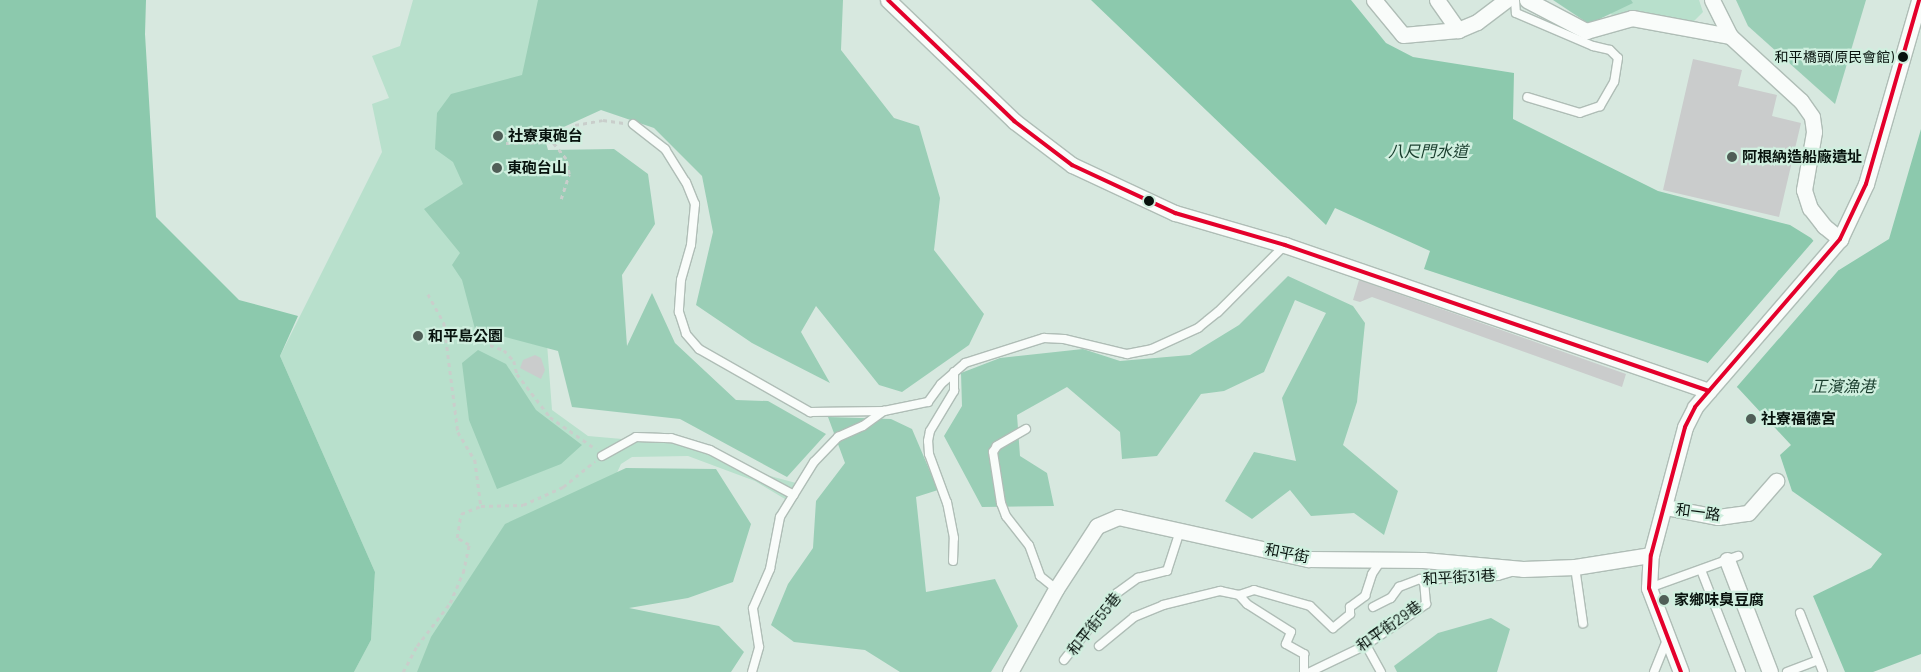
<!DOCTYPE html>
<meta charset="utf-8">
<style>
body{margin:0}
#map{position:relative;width:1921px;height:672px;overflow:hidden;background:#d7e8df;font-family:Barlow,"Noto Sans TC",sans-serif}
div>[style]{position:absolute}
.green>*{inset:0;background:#b8e0cc}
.forest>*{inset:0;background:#9aceb6}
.water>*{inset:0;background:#8cc9ad}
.pier>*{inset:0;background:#d7e8df}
.building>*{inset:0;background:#cacccc}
.path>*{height:2.5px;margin-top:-1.25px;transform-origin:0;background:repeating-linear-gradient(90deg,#c9cecb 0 4px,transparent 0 8px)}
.roads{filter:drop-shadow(1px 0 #afbdb6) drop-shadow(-1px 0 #afbdb6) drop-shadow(0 1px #afbdb6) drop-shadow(0 -1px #afbdb6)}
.lane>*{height:8px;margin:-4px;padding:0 4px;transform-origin:4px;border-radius:4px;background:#f9fcfa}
.street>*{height:15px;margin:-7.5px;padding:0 7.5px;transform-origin:7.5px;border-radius:7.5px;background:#f9fcfa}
.bus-1>*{height:4px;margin:-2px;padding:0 2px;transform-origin:2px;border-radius:2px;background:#e4002b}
.dots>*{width:14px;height:14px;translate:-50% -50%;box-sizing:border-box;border:2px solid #d0efdf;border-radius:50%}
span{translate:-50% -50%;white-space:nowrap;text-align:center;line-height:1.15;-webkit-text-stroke:4.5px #d0efdf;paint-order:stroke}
.bus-label{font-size:14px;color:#08130e}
.right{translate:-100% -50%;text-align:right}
.poi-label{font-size:15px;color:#08130e;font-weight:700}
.left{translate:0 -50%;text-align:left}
.street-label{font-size:15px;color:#08130e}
.water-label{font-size:16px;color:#193d2d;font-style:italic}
</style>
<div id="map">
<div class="green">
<i style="clip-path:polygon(413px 0,544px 0,542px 277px,552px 410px,588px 436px,702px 446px,770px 476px,796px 483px,785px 499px,755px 481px,688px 456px,632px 457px,621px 464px,540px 640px,451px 672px,354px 672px,371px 640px,375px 572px,280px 356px,382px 152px,372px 104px,389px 98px,372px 56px,400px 46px)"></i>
<i style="clip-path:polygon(1601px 0,1699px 0,1703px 12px,1693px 22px,1634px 13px,1612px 15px)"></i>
</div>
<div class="forest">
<i style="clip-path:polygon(538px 0,843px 0,841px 50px,894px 118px,919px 126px,940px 198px,934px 250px,984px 314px,969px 345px,902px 392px,879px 385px,816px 306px,801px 332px,830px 383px,752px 343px,696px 305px,713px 232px,702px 176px,654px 128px,601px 110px,544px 136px,548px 150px,614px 149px,648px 174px,655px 224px,622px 275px,627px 346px,652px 293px,675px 343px,736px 400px,768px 401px,826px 434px,787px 477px,680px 419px,572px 407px,558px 351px,475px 329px,462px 280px,452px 265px,460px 253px,424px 209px,463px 184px,453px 162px,435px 149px,437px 113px,451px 94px,522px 75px)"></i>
<i style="clip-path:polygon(1553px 0,1631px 0,1633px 3px,1589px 24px)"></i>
<i style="clip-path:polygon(1736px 0,1866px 0,1835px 104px,1748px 26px)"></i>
<i style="clip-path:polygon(1288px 276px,1353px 306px,1365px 323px,1357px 402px,1343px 445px,1398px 491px,1384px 535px,1354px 513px,1311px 516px,1290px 490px,1252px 519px,1225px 501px,1254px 452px,1296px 461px,1282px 398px,1326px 313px,1295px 300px,1264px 372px,1224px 391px,1201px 394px,1157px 456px,1122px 459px,1120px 432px,1067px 387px,1017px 415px,1020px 456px,1047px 473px,1054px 506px,982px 507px,944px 436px,962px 406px,961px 373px,1000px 358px,1083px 349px,1120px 361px,1190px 355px,1239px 325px)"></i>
<i style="clip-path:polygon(478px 350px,506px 364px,536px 410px,582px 445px,561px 464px,497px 489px,469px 420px,462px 363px)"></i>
<i style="clip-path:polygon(828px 417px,891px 419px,912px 429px,938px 490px,916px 497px,926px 592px,995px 579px,1018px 626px,991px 672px,900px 672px,865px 650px,794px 642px,771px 625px,788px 584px,813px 548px,816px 501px,845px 463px)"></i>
<i style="clip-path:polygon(626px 468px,716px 469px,751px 524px,733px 582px,688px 598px,629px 608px,719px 626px,744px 652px,731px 672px,417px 672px,431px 637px,505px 524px)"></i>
<i style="clip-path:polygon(1491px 618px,1510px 629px,1497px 672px,1397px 672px,1394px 666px,1438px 633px)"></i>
</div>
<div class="water">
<i style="clip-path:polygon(0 0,146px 0,145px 34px,156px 217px,239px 300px,298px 316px,280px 356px,375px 572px,371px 640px,354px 672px,0 672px)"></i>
<i style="clip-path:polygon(1091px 0,1351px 0,1386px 43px,1413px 57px,1514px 73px,1513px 119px,1658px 191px,1790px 225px,1811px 238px,1839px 270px,1889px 239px,1921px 129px,1921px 654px,1873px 672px,1845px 672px,1813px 596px,1871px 568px,1882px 554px,1792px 491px,1780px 455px,1791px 445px,1738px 388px,1706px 362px,1424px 269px,1430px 251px,1335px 208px,1326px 225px)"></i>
</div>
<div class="pier">
<i style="clip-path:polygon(1815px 239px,1839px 267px,1843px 265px,1735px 389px,1706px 365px)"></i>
</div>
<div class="building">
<i style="clip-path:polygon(1693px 59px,1742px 70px,1738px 86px,1777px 95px,1772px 116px,1801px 123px,1779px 217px,1663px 190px)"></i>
<i style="clip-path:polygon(1359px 280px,1626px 374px,1622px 387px,1372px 297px,1360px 302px,1353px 300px)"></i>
<i style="clip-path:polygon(535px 355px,541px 358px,545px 370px,541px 379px,520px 368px,523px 360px)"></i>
</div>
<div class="path">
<i style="left:506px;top:143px;width:46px;rotate:-1.2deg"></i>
<i style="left:561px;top:199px;width:26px;rotate:-72deg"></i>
<i style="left:569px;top:174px;width:15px;rotate:-101deg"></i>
<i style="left:566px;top:159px;width:22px;rotate:-129deg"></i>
<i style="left:552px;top:142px;width:29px;rotate:-36deg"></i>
<i style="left:575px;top:125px;width:28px;rotate:-10deg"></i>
<i style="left:603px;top:120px;width:21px;rotate:8deg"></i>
<i style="left:428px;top:294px;width:33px;rotate:61deg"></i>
<i style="left:444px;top:323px;width:110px;rotate:82.7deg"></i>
<i style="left:458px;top:432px;width:33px;rotate:59deg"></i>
<i style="left:475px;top:460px;width:46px;rotate:82.6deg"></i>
<i style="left:481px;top:506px;width:42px;rotate:-1.4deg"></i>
<i style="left:523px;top:505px;width:44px;rotate:-24.2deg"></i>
<i style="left:563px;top:487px;width:41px;rotate:-39.1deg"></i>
<i style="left:490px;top:345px;width:15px;rotate:20deg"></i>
<i style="left:504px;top:350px;width:15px;rotate:48deg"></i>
<i style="left:514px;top:361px;width:13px;rotate:77deg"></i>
<i style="left:517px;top:374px;width:54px;rotate:52.5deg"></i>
<i style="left:550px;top:417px;width:56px;rotate:34.8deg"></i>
<i style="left:403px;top:672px;width:30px;rotate:-62deg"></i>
<i style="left:417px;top:646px;width:54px;rotate:-52.5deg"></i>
<i style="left:450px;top:603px;width:33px;rotate:-67deg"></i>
<i style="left:463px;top:573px;width:29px;rotate:-78deg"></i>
<i style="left:469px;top:545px;width:14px;rotate:-150deg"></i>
<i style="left:457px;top:538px;width:24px;rotate:-81deg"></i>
<i style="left:461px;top:514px;width:22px;rotate:-22deg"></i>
</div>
<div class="roads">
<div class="lane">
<i style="left:1515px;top:0;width:13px;rotate:86deg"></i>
<i style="left:1516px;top:13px;width:84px;rotate:23.2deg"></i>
<i style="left:1593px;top:46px;width:17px;rotate:13deg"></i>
<i style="left:1610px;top:50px;width:11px;rotate:45deg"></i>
<i style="left:1618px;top:58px;width:24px;rotate:99deg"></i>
<i style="left:1614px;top:82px;width:28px;rotate:120deg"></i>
<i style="left:1600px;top:106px;width:21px;rotate:161deg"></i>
<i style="left:1580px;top:113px;width:55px;rotate:-163.2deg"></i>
<i style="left:633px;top:124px;width:41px;rotate:38deg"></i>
<i style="left:665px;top:149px;width:39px;rotate:58deg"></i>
<i style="left:686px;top:182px;width:24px;rotate:68deg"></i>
<i style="left:695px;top:204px;width:41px;rotate:95.6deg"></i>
<i style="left:691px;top:245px;width:36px;rotate:106deg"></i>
<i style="left:681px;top:280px;width:32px;rotate:94deg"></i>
<i style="left:679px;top:312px;width:23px;rotate:72deg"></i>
<i style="left:686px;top:334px;width:20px;rotate:49deg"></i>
<i style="left:699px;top:349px;width:128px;rotate:29.6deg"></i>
<i style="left:810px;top:412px;width:74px;rotate:-0.8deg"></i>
<i style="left:884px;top:411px;width:45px;rotate:-11.6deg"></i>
<i style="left:928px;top:402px;width:22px;rotate:-54deg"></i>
<i style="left:941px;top:384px;width:32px;rotate:-41deg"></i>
<i style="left:965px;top:363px;width:83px;rotate:-17.6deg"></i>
<i style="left:1044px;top:338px;width:20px;rotate:3deg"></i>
<i style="left:1064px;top:339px;width:65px;rotate:13.4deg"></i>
<i style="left:1127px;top:354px;width:25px;rotate:-11deg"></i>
<i style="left:1152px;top:349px;width:51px;rotate:-24.5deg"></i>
<i style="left:1198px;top:328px;width:26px;rotate:-39deg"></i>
<i style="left:1218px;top:312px;width:95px;rotate:-45deg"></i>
<i style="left:1026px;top:429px;width:34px;rotate:150deg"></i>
<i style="left:997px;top:446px;width:7px;rotate:124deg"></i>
<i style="left:993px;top:452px;width:52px;rotate:81.1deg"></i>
<i style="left:1001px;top:503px;width:14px;rotate:69deg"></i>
<i style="left:1006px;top:516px;width:37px;rotate:52deg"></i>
<i style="left:1029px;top:545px;width:33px;rotate:70deg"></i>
<i style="left:1040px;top:576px;width:21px;rotate:39deg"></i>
<i style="left:602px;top:456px;width:39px;rotate:-29deg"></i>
<i style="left:636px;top:437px;width:35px;rotate:2deg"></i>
<i style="left:671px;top:438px;width:41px;rotate:17.1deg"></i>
<i style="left:710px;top:450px;width:95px;rotate:28.2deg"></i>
<i style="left:953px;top:561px;width:23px;rotate:-88deg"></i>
<i style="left:954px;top:538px;width:36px;rotate:-101deg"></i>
<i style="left:947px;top:503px;width:52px;rotate:-110.2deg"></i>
<i style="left:929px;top:454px;width:13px;rotate:-94deg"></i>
<i style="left:928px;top:441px;width:10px;rotate:-79deg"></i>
<i style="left:930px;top:431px;width:47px;rotate:-59deg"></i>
<i style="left:954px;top:391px;width:19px;rotate:-90deg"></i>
<i style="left:1575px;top:567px;width:57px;rotate:81.9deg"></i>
<i style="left:1701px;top:570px;width:110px;rotate:68.6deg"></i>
<i style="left:1649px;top:588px;width:95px;rotate:-19.8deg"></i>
<i style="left:1239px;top:595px;width:12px;rotate:48deg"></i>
<i style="left:1247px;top:604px;width:52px;rotate:32.5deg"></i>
<i style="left:1291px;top:632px;width:13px;rotate:113deg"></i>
<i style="left:1286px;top:644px;width:21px;rotate:29deg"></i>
<i style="left:1304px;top:654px;width:18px;rotate:90deg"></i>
<i style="left:1373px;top:607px;width:20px;rotate:-27deg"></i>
<i style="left:1391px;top:598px;width:14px;rotate:-54deg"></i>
<i style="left:1399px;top:587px;width:22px;rotate:-21deg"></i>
<i style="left:1420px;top:579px;width:6px;rotate:45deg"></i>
<i style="left:1424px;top:583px;width:20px;rotate:-15deg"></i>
<i style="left:1443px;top:578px;width:55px;rotate:-2.1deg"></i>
<i style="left:1498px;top:576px;width:14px;rotate:-17deg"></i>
<i style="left:1800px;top:613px;width:63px;rotate:68.7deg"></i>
<i style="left:1366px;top:645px;width:31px;rotate:61deg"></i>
<i style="left:1099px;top:646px;width:45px;rotate:-39.6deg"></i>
<i style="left:1134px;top:617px;width:31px;rotate:-22deg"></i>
<i style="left:1163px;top:605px;width:59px;rotate:-13.8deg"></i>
<i style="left:1220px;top:591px;width:19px;rotate:12deg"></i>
<i style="left:1239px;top:595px;width:16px;rotate:-18deg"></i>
<i style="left:1254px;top:590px;width:58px;rotate:15.9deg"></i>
<i style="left:1310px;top:606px;width:32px;rotate:44deg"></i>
<i style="left:1333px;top:628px;width:22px;rotate:-39deg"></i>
<i style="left:1350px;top:614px;width:7px;rotate:-90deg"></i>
<i style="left:1350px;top:607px;width:19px;rotate:-36deg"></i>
<i style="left:1365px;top:596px;width:23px;rotate:-72deg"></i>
<i style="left:1372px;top:574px;width:18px;rotate:-56deg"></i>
<i style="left:1064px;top:660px;width:85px;rotate:-51.7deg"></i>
<i style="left:1117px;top:593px;width:26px;rotate:-36deg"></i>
<i style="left:1138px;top:578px;width:30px;rotate:-14deg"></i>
<i style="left:1167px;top:571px;width:42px;rotate:-72deg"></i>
<i style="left:752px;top:672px;width:26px;rotate:-74deg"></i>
<i style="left:759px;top:647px;width:39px;rotate:-99deg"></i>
<i style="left:753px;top:608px;width:43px;rotate:-66.4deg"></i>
<i style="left:770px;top:569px;width:53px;rotate:-79.1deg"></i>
<i style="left:780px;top:517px;width:65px;rotate:-58.3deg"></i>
<i style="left:814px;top:462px;width:35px;rotate:-46deg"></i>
<i style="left:838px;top:437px;width:27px;rotate:-24deg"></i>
<i style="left:863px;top:426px;width:26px;rotate:-36deg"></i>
<i style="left:1310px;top:672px;width:62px;rotate:-25.7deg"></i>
<i style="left:1366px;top:645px;width:73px;rotate:-34.3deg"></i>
<i style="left:1426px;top:604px;width:21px;rotate:-95deg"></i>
<i style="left:1654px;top:672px;width:35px;rotate:-68deg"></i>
<i style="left:1787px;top:672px;width:33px;rotate:-21deg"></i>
</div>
<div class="street">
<i style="left:888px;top:0;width:175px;rotate:43.8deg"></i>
<i style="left:1014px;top:121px;width:73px;rotate:37.2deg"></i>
<i style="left:1072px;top:165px;width:114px;rotate:25deg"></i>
<i style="left:1175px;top:213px;width:115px;rotate:16.2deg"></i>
<i style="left:1285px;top:245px;width:448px;rotate:19deg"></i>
<i style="left:1374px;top:0;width:45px;rotate:50.4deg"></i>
<i style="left:1403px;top:35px;width:55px;rotate:-5.2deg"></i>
<i style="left:1458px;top:30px;width:21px;rotate:-23deg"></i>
<i style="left:1477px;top:22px;width:36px;rotate:-37deg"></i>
<i style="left:1437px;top:0;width:37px;rotate:55deg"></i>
<i style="left:1527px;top:0;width:67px;rotate:27.7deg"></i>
<i style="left:1586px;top:31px;width:48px;rotate:-15.8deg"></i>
<i style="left:1632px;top:18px;width:100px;rotate:10.4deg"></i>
<i style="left:1712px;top:0;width:40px;rotate:63.4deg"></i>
<i style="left:1730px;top:36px;width:96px;rotate:42.5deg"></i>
<i style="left:1801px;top:101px;width:19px;rotate:55deg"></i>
<i style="left:1812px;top:117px;width:15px;rotate:82deg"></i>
<i style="left:1814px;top:132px;width:59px;rotate:99.8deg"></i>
<i style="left:1804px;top:190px;width:19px;rotate:72deg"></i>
<i style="left:1810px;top:208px;width:23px;rotate:52deg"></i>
<i style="left:1824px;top:226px;width:21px;rotate:39deg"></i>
<i style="left:1665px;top:507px;width:54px;rotate:10.7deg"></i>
<i style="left:1718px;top:517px;width:30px;rotate:-8deg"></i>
<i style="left:1748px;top:513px;width:43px;rotate:-48.8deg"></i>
<i style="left:1727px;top:560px;width:120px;rotate:69deg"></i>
<i style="left:1010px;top:672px;width:95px;rotate:-61deg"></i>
<i style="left:1056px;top:589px;width:75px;rotate:-56.9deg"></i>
<i style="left:1097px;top:526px;width:23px;rotate:-23deg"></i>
<i style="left:1118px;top:517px;width:195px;rotate:12.5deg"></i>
<i style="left:1308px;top:559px;width:115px;rotate:0.5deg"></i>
<i style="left:1423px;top:560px;width:100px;rotate:5.1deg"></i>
<i style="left:1523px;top:569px;width:52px;rotate:-2.2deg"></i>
<i style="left:1575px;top:567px;width:77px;rotate:-9deg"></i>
<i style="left:1681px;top:672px;width:90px;rotate:-110.9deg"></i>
<i style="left:1649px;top:588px;width:33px;rotate:-87deg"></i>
<i style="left:1651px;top:555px;width:132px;rotate:-75.1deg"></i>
<i style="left:1685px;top:427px;width:22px;rotate:-63deg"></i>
<i style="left:1695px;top:407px;width:222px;rotate:-49.2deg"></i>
<i style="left:1840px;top:239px;width:61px;rotate:-64.7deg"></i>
<i style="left:1866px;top:184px;width:191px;rotate:-73.9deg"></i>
</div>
</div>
<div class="bus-1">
<i style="left:888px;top:0;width:175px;rotate:43.8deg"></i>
<i style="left:1014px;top:121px;width:73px;rotate:37.2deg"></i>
<i style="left:1072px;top:165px;width:114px;rotate:25deg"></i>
<i style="left:1175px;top:213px;width:115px;rotate:16.2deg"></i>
<i style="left:1285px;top:245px;width:448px;rotate:19deg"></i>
<i style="left:1681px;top:672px;width:90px;rotate:-110.9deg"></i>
<i style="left:1649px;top:588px;width:33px;rotate:-87deg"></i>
<i style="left:1651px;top:555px;width:132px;rotate:-75.1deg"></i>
<i style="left:1685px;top:427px;width:22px;rotate:-63deg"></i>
<i style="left:1695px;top:407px;width:222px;rotate:-49.2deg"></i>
<i style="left:1840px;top:239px;width:61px;rotate:-64.7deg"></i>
<i style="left:1866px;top:184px;width:191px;rotate:-73.9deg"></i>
</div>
<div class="dots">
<i style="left:1903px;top:57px;background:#08130e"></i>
<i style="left:498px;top:136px;background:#505e57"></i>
<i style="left:1732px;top:157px;background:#505e57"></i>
<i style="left:497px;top:168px;background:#505e57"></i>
<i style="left:1149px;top:201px;background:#08130e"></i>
<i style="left:418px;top:336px;background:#505e57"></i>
<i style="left:1751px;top:419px;background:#505e57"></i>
<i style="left:1664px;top:600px;background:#505e57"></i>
</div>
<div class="bus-label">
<span class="right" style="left:1894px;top:57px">和平橋頭(原民會館)</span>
</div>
<div class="poi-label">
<span class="left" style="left:508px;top:136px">社寮東砲台</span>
<span class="left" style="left:1742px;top:157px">阿根納造船廠遺址</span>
<span class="left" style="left:507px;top:168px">東砲台山</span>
<span class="left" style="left:428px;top:336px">和平島公園</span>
<span class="left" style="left:1761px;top:419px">社寮福德宮</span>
<span class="left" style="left:1674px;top:600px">家鄉味臭豆腐</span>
</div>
<div class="street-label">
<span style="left:1698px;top:512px;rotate:8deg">和一路</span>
<span style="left:1287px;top:553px;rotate:11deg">和平街</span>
<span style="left:1459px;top:577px;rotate:-3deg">和平街31巷</span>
<span style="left:1094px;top:624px;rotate:-51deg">和平街55巷</span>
<span style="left:1389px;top:626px;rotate:-35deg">和平街29巷</span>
</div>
<div class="water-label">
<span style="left:1428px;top:151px">八尺門水道</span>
<span style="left:1843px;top:386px">正濱漁港</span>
</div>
</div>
